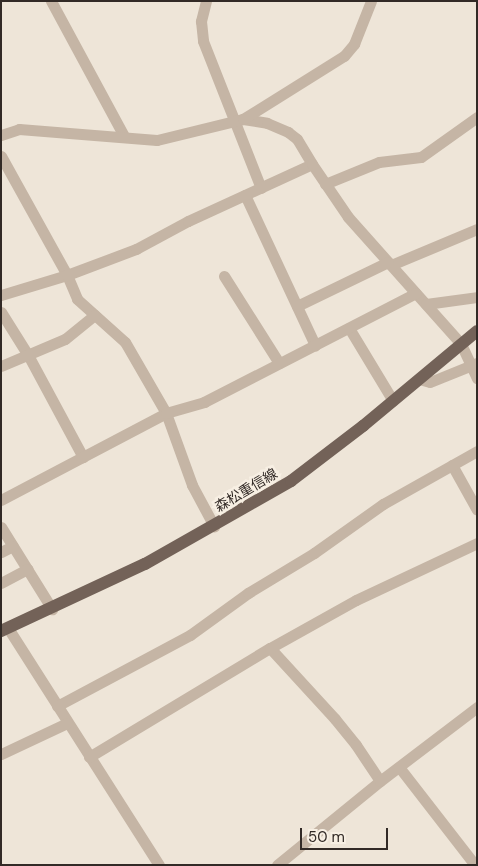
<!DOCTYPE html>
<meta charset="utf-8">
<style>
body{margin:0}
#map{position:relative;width:478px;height:866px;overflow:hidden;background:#eee5d8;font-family:"DM Sans","Noto Sans JP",sans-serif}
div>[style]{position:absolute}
.minor>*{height:11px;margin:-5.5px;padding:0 5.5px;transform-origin:5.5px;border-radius:5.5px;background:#c5b5a5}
.major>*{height:12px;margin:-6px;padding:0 6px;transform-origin:6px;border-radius:6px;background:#736258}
span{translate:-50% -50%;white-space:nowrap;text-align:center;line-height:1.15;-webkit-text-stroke:5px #f7efe3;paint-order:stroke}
.street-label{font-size:14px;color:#322a26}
.frame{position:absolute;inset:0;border:2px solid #322a26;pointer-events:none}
.scale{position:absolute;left:300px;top:828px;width:88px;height:22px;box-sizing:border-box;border:2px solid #322a26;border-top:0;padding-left:6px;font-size:15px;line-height:18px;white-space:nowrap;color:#322a26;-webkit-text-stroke:4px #f7efe3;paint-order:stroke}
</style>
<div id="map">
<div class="minor">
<i style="left:51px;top:1px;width:153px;rotate:61.6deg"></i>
<i style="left:206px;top:1px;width:21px;rotate:104deg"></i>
<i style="left:201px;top:21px;width:20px;rotate:84deg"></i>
<i style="left:203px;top:41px;width:158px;rotate:68.5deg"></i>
<i style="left:243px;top:119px;width:24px;rotate:9deg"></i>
<i style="left:267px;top:123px;width:23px;rotate:23deg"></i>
<i style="left:288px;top:132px;width:11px;rotate:38deg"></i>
<i style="left:297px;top:139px;width:29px;rotate:59deg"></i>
<i style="left:1px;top:135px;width:19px;rotate:-18deg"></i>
<i style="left:19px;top:129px;width:138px;rotate:4.6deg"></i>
<i style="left:157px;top:140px;width:89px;rotate:-13.7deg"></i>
<i style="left:243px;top:119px;width:119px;rotate:-32deg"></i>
<i style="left:344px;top:56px;width:16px;rotate:-50deg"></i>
<i style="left:354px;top:44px;width:46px;rotate:-68.4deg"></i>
<i style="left:1px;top:156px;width:136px;rotate:61deg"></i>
<i style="left:67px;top:275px;width:26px;rotate:67deg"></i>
<i style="left:77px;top:299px;width:64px;rotate:41.9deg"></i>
<i style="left:125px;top:342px;width:82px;rotate:60deg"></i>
<i style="left:166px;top:413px;width:77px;rotate:70.1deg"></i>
<i style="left:192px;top:485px;width:47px;rotate:61.8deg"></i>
<i style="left:325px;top:184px;width:58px;rotate:-22.2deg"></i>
<i style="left:379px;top:162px;width:42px;rotate:-6.8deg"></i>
<i style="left:421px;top:157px;width:69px;rotate:-35.5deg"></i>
<i style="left:245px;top:195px;width:166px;rotate:65deg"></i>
<i style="left:391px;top:265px;width:93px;rotate:-22.7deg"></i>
<i style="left:224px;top:276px;width:103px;rotate:57.7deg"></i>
<i style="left:1px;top:295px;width:69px;rotate:-16.9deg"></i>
<i style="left:67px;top:275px;width:74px;rotate:-20.6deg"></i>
<i style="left:136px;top:249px;width:59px;rotate:-28.3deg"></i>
<i style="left:188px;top:221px;width:136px;rotate:-24.7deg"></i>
<i style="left:312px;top:164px;width:64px;rotate:55.8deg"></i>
<i style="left:348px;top:217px;width:170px;rotate:48.3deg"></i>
<i style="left:461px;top:344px;width:38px;rotate:65deg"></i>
<i style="left:426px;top:304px;width:51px;rotate:-7.8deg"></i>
<i style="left:297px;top:306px;width:101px;rotate:-25.8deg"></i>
<i style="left:1px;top:312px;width:51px;rotate:57.9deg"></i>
<i style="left:28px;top:355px;width:116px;rotate:61.7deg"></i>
<i style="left:349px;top:328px;width:85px;rotate:58.9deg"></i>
<i style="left:1px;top:366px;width:69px;rotate:-22.9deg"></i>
<i style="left:65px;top:339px;width:38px;rotate:-39deg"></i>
<i style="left:419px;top:379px;width:11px;rotate:15deg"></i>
<i style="left:430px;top:382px;width:51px;rotate:-22deg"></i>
<i style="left:452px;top:465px;width:51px;rotate:60.9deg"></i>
<i style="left:1px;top:500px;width:187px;rotate:-27.8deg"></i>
<i style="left:166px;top:413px;width:40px;rotate:-16deg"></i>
<i style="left:204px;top:402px;width:238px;rotate:-27.2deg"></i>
<i style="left:1px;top:527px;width:97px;rotate:58.1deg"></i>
<i style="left:1px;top:552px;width:13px;rotate:-27deg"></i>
<i style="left:1px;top:583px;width:30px;rotate:-28deg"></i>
<i style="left:8px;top:628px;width:281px;rotate:57.5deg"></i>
<i style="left:270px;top:648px;width:96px;rotate:47.5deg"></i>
<i style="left:335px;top:719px;width:33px;rotate:51deg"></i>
<i style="left:356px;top:745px;width:43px;rotate:56.3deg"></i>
<i style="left:57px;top:706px;width:151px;rotate:-28.1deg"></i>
<i style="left:190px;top:635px;width:72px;rotate:-35.9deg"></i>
<i style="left:248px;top:593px;width:77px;rotate:-31.2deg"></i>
<i style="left:314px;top:553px;width:85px;rotate:-35.4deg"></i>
<i style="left:383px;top:504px;width:108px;rotate:-29.4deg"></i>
<i style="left:1px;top:754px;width:73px;rotate:-25.2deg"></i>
<i style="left:89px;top:757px;width:211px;rotate:-31.1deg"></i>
<i style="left:270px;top:648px;width:98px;rotate:-29.2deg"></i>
<i style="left:356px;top:600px;width:134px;rotate:-25.2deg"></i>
<i style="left:399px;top:767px;width:124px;rotate:52.2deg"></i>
<i style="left:277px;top:865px;width:133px;rotate:-39.2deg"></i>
<i style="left:380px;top:781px;width:122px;rotate:-37.3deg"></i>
</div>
<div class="major">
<i style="left:1px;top:631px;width:159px;rotate:-25deg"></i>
<i style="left:145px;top:564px;width:168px;rotate:-29.6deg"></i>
<i style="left:291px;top:481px;width:91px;rotate:-37.4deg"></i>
<i style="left:363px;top:426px;width:148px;rotate:-39.8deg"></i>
</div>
<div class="street-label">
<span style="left:246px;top:490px;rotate:-31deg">森松重信線</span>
</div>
<div class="frame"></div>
<div class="scale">50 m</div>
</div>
